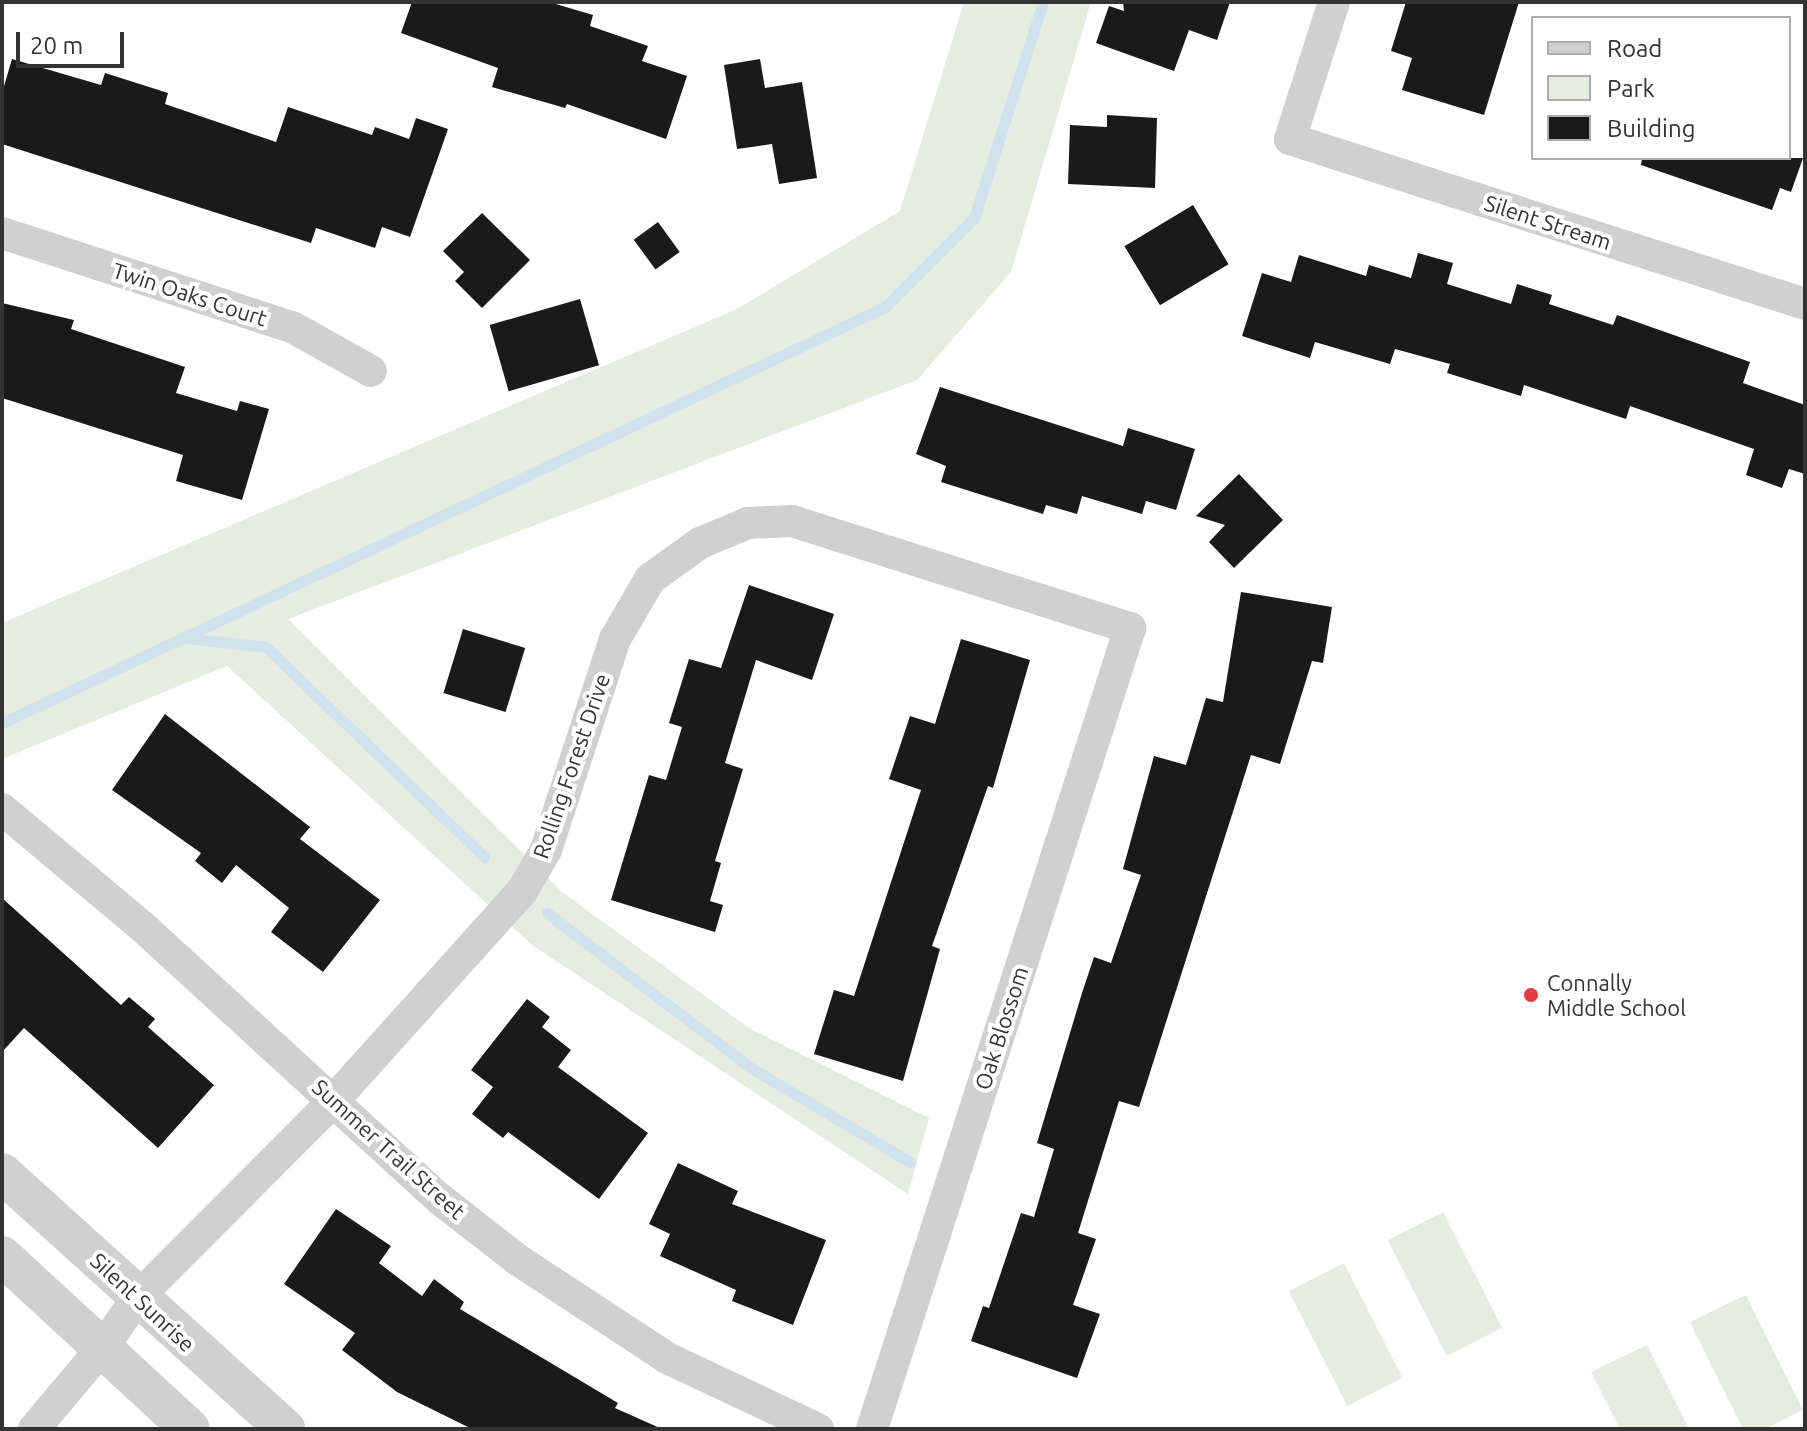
<!DOCTYPE html>
<style>
body{margin:0}
#map{position:relative;width:1807px;height:1431px;overflow:hidden;background:#fff;font-family:Ubuntu,sans-serif}
div>[style]{position:absolute}
.green>*{inset:0;background:#e6ecdf;transform-origin:0 0}
.stream>*{height:11px;margin:-5.5px;padding:0 5.5px;transform-origin:5.5px;border-radius:5.5px;background:#cfe2ee}
.building>*{inset:0;background:#1a1a1a;transform-origin:0 0}
.minor>*{height:32px;margin:-16px;padding:0 16px;transform-origin:16px;border-radius:16px;background:#d0d0d0}
.tertiary>*{height:40px;margin:-20px;padding:0 20px;transform-origin:20px;border-radius:20px;background:#d0d0d0}
.dots>*{width:22px;height:22px;translate:-50% -50%;box-sizing:border-box;border:4px solid #fff;border-radius:50%}
span{translate:-50% -50%;white-space:nowrap;text-align:center;line-height:1.15;-webkit-text-stroke:8px #fff;paint-order:stroke}
.street-label{font-size:22px;color:#333}
.poi-label{font-size:22px;color:#333}
.left{translate:0 -50%;text-align:left}
.frame{position:absolute;inset:0;border:4px solid #333;pointer-events:none}
.legend{position:absolute;left:1531px;top:16px;width:260px;height:144px;box-sizing:border-box;background:#fff;border:2px solid #adadad;margin:0;padding:10px 14px;list-style:none;font-size:24px;color:#333}
.legend li{display:flex;align-items:center;gap:16px;height:40px}
.legend b{width:40px;border:2px solid #adadad}
.scale{position:absolute;left:16px;top:32px;width:108px;height:36px;box-sizing:border-box;border:4px solid #333;border-top:0;padding-left:10px;font-size:24px;line-height:28px;white-space:nowrap;color:#333;-webkit-text-stroke:6px #fff;paint-order:stroke}
</style>
<div id="map">
<div class="green">
<i style="clip-path:polygon(964px 2px,1091px 2px,1011px 272px,917px 380px,288px 619px,562px 892px,749px 1028px,929px 1118px,908px 1194px,532px 945px,227px 666px,2px 759px,2px 623px,737px 309px,900px 211px)"></i>
<i style="left:1443px;top:1212px;width:130px;height:62px;rotate:63deg"></i>
<i style="left:1344px;top:1263px;width:129px;height:62px;rotate:63deg"></i>
<i style="clip-path:polygon(1746px 1295px,1803px 1410px,1765px 1429px,1743px 1429px,1690px 1322px)"></i>
<i style="clip-path:polygon(1647px 1345px,1689px 1429px,1620px 1429px,1591px 1372px)"></i>
</div>
<div class="stream">
<i style="left:187px;top:638px;width:80px;rotate:6.5deg"></i>
<i style="left:266px;top:647px;width:303px;rotate:43.9deg"></i>
<i style="left:2px;top:723px;width:976px;rotate:-25.23deg"></i>
<i style="left:885px;top:307px;width:126px;rotate:-45deg"></i>
<i style="left:974px;top:218px;width:227px;rotate:-72.3deg"></i>
<i style="left:547px;top:913px;width:256px;rotate:37.2deg"></i>
<i style="left:751px;top:1068px;width:185px;rotate:30.6deg"></i>
</div>
<div class="building">
<i style="clip-path:polygon(412px 2px,549px 2px,593px 15px,590px 26px,648px 46px,642px 61px,687px 76px,666px 139px,567px 104px,565px 108px,492px 87px,498px 68px,401px 33px)"></i>
<i style="clip-path:polygon(1123px 2px,1230px 2px,1217px 40px,1189px 30px,1174px 71px,1096px 43px,1109px 6px,1124px 11px)"></i>
<i style="clip-path:polygon(1406px 2px,1519px 2px,1484px 115px,1402px 90px,1412px 58px,1391px 51px)"></i>
<i style="clip-path:polygon(12px 59px,101px 85px,105px 73px,168px 93px,165px 104px,276px 142px,288px 107px,372px 135px,375px 127px,409px 139px,416px 118px,448px 129px,410px 237px,382px 227px,375px 248px,316px 228px,311px 243px,2px 144px,2px 93px)"></i>
<i style="clip-path:polygon(760px 59px,765px 88px,802px 82px,817px 178px,779px 184px,772px 144px,737px 149px,724px 65px)"></i>
<i style="clip-path:polygon(1107px 115px,1157px 118px,1155px 188px,1068px 184px,1070px 125px,1107px 127px)"></i>
<i style="clip-path:polygon(1642px 158px,1803px 158px,1791px 192px,1780px 188px,1772px 210px,1641px 165px)"></i>
<i style="left:1193px;top:205px;width:69px;height:80px;rotate:59deg"></i>
<i style="clip-path:polygon(482px 213px,530px 260px,482px 308px,455px 281px,464px 272px,443px 251px)"></i>
<i style="left:658px;top:222px;width:37px;height:30px;rotate:54deg"></i>
<i style="clip-path:polygon(1418px 253px,1453px 263px,1447px 284px,1511px 304px,1517px 284px,1552px 295px,1549px 304px,1613px 325px,1617px 315px,1750px 362px,1743px 383px,1805px 405px,1805px 474px,1789px 469px,1782px 488px,1746px 475px,1754px 449px,1630px 406px,1626px 419px,1524px 385px,1521px 396px,1447px 373px,1450px 364px,1395px 349px,1390px 364px,1315px 342px,1310px 358px,1242px 336px,1262px 273px,1291px 282px,1299px 255px,1366px 276px,1369px 265px,1411px 278px)"></i>
<i style="left:580px;top:299px;width:69px;height:94px;rotate:74deg"></i>
<i style="clip-path:polygon(2px 303px,74px 320px,71px 329px,185px 367px,176px 393px,237px 411px,240px 401px,269px 409px,242px 500px,176px 481px,183px 455px,2px 398px)"></i>
<i style="clip-path:polygon(940px 387px,1123px 446px,1128px 428px,1195px 449px,1176px 510px,1146px 501px,1142px 514px,1082px 496px,1077px 514px,1046px 505px,1043px 514px,941px 482px,946px 466px,916px 454px)"></i>
<i style="clip-path:polygon(1239px 474px,1283px 520px,1234px 568px,1209px 542px,1225px 525px,1196px 516px)"></i>
<i style="clip-path:polygon(749px 585px,834px 614px,812px 680px,756px 660px,725px 763px,743px 769px,715px 861px,721px 863px,710px 901px,723px 905px,715px 932px,611px 900px,649px 775px,666px 780px,682px 727px,669px 723px,689px 659px,721px 668px)"></i>
<i style="clip-path:polygon(1241px 592px,1332px 607px,1323px 663px,1312px 661px,1280px 764px,1251px 755px,1139px 1107px,1119px 1101px,1078px 1233px,1096px 1239px,1073px 1305px,1100px 1314px,1077px 1378px,971px 1341px,983px 1306px,989px 1308px,1021px 1213px,1034px 1217px,1054px 1149px,1037px 1143px,1082px 993px,1094px 957px,1111px 963px,1141px 875px,1123px 869px,1154px 756px,1186px 765px,1206px 698px,1223px 702px)"></i>
<i style="left:463px;top:629px;width:65px;height:67px;rotate:17deg"></i>
<i style="clip-path:polygon(961px 639px,1030px 660px,993px 788px,988px 786px,932px 946px,940px 949px,903px 1081px,814px 1054px,834px 990px,854px 996px,921px 790px,889px 779px,910px 716px,935px 724px)"></i>
<i style="clip-path:polygon(165px 714px,310px 827px,300px 839px,380px 900px,323px 972px,271px 932px,289px 908px,236px 865px,222px 883px,195px 861px,201px 853px,112px 790px)"></i>
<i style="clip-path:polygon(2px 898px,121px 1005px,129px 997px,155px 1019px,148px 1027px,214px 1085px,158px 1148px,24px 1028px,2px 1052px)"></i>
<i style="clip-path:polygon(527px 999px,550px 1017px,542px 1027px,571px 1050px,558px 1067px,648px 1133px,599px 1199px,508px 1132px,503px 1138px,472px 1114px,493px 1087px,471px 1070px)"></i>
<i style="clip-path:polygon(678px 1163px,738px 1191px,732px 1204px,826px 1240px,793px 1325px,732px 1301px,736px 1290px,660px 1256px,670px 1234px,649px 1224px)"></i>
<i style="clip-path:polygon(336px 1209px,391px 1246px,379px 1263px,422px 1296px,434px 1279px,464px 1302px,460px 1309px,618px 1403px,615px 1408px,662px 1429px,472px 1429px,397px 1392px,342px 1350px,355px 1333px,284px 1284px)"></i>
</div>
<div class="minor">
<i style="left:1334px;top:2px;width:144px;rotate:107.8deg"></i>
<i style="left:1290px;top:139px;width:541px;rotate:17.76deg"></i>
<i style="left:2px;top:233px;width:307px;rotate:18deg"></i>
<i style="left:294px;top:328px;width:88px;rotate:29.2deg"></i>
<i style="left:2px;top:809px;width:188px;rotate:40deg"></i>
<i style="left:146px;top:930px;width:400px;rotate:42.5deg"></i>
<i style="left:441px;top:1200px;width:98px;rotate:37.9deg"></i>
<i style="left:518px;top:1260px;width:178px;rotate:33.3deg"></i>
<i style="left:667px;top:1358px;width:167px;rotate:25.2deg"></i>
<i style="left:34px;top:1429px;width:107px;rotate:-49.9deg"></i>
<i style="left:103px;top:1347px;width:61px;rotate:-55deg"></i>
<i style="left:138px;top:1297px;width:278px;rotate:-45.1deg"></i>
<i style="left:334px;top:1100px;width:281px;rotate:-48deg"></i>
<i style="left:522px;top:891px;width:48px;rotate:-59.7deg"></i>
<i style="left:546px;top:850px;width:222px;rotate:-71.9deg"></i>
<i style="left:615px;top:639px;width:69px;rotate:-59.7deg"></i>
<i style="left:650px;top:579px;width:62px;rotate:-35.8deg"></i>
<i style="left:700px;top:543px;width:52px;rotate:-22.6deg"></i>
<i style="left:748px;top:523px;width:44px;rotate:-2.6deg"></i>
<i style="left:792px;top:521px;width:355px;rotate:17.6deg"></i>
<i style="left:1130px;top:628px;width:842px;rotate:107.85deg"></i>
</div>
<div class="tertiary">
<i style="left:2px;top:1173px;width:382px;rotate:42.1deg"></i>
<i style="left:2px;top:1256px;width:255px;rotate:42.6deg"></i>
</div>
<div class="dots">
<i style="left:1531px;top:995px;background:#e63946"></i>
</div>
<div class="street-label">
<span style="left:1548px;top:222px;rotate:18deg">Silent Stream</span>
<span style="left:190px;top:294px;rotate:18deg">Twin Oaks Court</span>
<span style="left:571px;top:766px;rotate:-71deg">Rolling Forest Drive</span>
<span style="left:1001px;top:1028px;rotate:-72deg">Oak Blossom</span>
<span style="left:389px;top:1149px;rotate:42deg">Summer Trail Street</span>
<span style="left:143px;top:1302px;rotate:43deg">Silent Sunrise</span>
</div>
<div class="poi-label">
<span class="left" style="left:1547px;top:995px">Connally<br>Middle School</span>
</div>
<div class="frame"></div>
<ul class="legend">
<li><b style="height:10px;background:#d0d0d0"></b>Road</li>
<li><b style="height:22px;background:#e6ecdf"></b>Park</li>
<li><b style="height:22px;background:#1a1a1a"></b>Building</li>
</ul>
<div class="scale">20 m</div>
</div>
